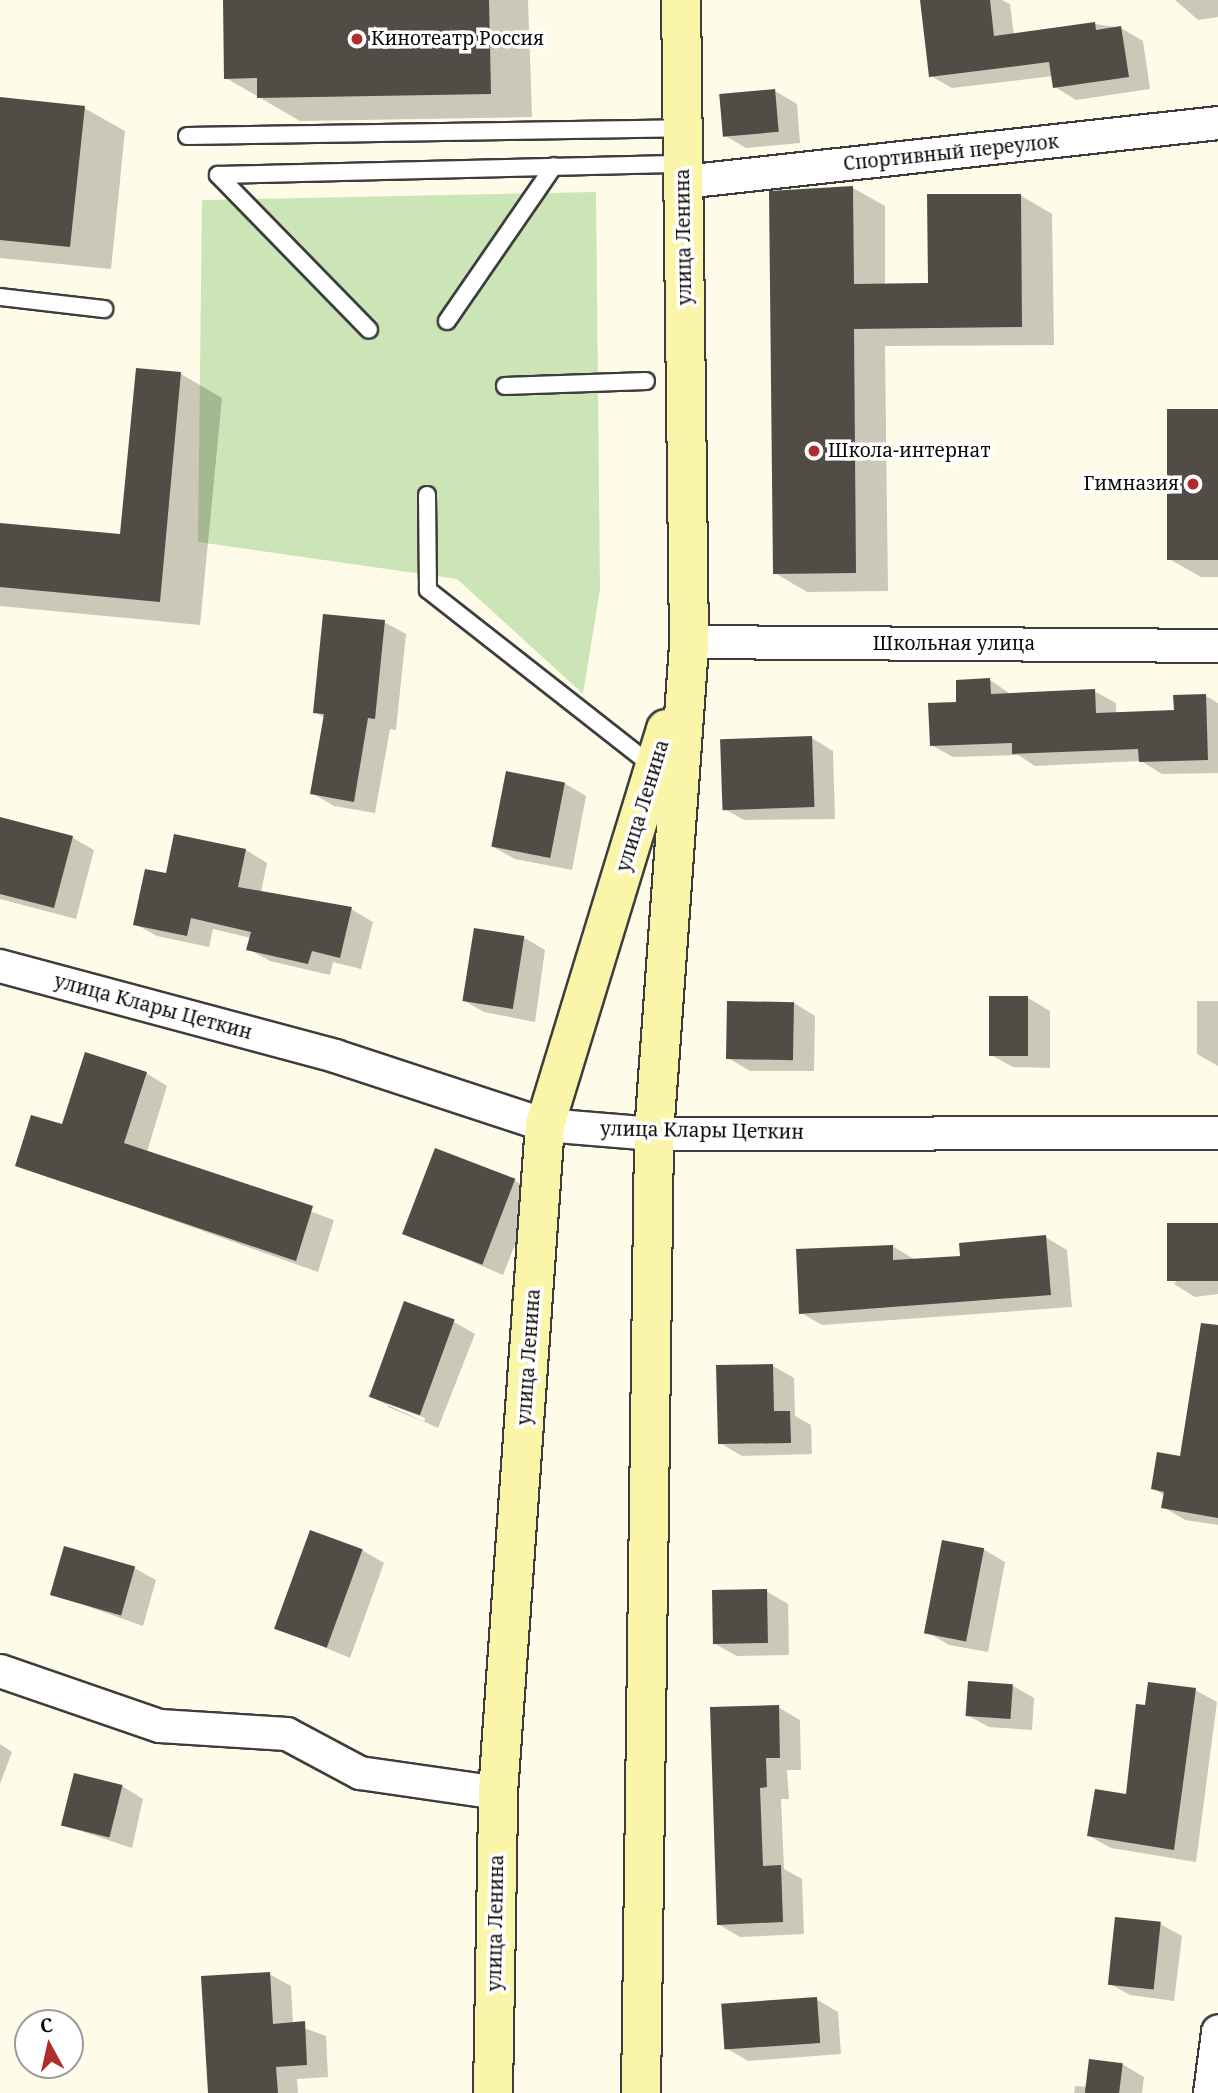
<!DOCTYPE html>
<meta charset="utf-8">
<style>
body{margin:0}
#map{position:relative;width:1218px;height:2093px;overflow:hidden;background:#fefbe9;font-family:"Noto Serif",serif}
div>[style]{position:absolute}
.green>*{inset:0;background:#cce5b6}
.shadow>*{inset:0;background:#0003}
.building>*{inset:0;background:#524c47;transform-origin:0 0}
.roads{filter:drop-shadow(2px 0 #3d3d3d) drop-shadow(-2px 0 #3d3d3d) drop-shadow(0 2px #3d3d3d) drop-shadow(0 -2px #3d3d3d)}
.service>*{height:16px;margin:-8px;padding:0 8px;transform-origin:8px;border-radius:8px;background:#fff}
.minor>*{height:32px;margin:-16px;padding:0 16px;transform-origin:16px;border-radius:16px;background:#fff}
.secondary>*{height:38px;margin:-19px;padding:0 19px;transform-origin:19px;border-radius:19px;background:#faf5a8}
.dots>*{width:19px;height:19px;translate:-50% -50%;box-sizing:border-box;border:4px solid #fff;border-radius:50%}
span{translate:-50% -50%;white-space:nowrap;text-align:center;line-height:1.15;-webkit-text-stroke:7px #fff;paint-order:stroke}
.poi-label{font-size:19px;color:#0a0a0a}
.left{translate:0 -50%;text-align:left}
.right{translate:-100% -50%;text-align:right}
.street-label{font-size:19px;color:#0a0a0a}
.north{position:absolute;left:14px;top:2009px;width:70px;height:70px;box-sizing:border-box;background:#fff;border:2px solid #9d9d9d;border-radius:50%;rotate:352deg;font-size:19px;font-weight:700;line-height:28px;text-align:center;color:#0a0a0a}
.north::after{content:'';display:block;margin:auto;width:24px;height:32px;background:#b02d2c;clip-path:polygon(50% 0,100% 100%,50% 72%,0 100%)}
</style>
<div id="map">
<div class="green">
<i style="clip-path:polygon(596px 192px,600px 589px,583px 694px,457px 579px,198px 542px,202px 200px)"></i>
</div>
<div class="shadow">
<i style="clip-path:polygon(224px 0,528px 0,532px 117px,300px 121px,226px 78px)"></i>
<i style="clip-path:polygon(926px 0,1002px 0,1010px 4px,1014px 35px,1095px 24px,1121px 28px,1143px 41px,1150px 89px,1076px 100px,1055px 87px,1053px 76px,952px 88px,931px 76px)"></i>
<i style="clip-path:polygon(1175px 0,1218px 0,1218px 17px,1198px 20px)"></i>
<i style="clip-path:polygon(775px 91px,797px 104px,800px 143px,746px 148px,724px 135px)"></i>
<i style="clip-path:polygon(0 99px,84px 108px,125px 131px,111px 269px,0 258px)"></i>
<i style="clip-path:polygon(853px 188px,885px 206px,885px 286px,930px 285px,1020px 195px,1052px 214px,1054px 345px,885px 346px,888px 591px,807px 592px,775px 573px)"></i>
<i style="clip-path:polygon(181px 374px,222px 398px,200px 625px,0 606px,0 525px,121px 536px)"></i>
<i style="clip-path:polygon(1218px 410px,1218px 577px,1201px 577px,1169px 559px)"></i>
<i style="clip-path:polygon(384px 622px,406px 634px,396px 730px,390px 729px,375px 813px,334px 806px,312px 793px,325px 718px,315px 712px)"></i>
<i style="clip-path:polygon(990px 680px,1012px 695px,1094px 691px,1116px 703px,1116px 714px,1175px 712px,1206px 696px,1218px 703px,1218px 773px,1162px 774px,1141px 761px,1035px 766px,1018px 755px,953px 757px,931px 745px,958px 704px)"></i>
<i style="clip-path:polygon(812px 738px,833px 751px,835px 819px,744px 820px,723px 808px)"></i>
<i style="clip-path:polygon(564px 783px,586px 796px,572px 870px,515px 859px,493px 847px)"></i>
<i style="clip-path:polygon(0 819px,73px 838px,94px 850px,76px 919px,0 899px)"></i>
<i style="clip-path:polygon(246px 850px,267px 863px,261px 892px,351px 909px,373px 922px,361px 969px,333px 962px,330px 975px,270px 961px,248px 949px,251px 938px,213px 929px,209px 947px,157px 936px,135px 924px,167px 875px)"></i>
<i style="clip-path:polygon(523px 937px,545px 950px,535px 1022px,484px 1012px,463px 1000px)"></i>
<i style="clip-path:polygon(1028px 998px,1050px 1011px,1050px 1068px,1013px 1067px,991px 1055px)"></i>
<i style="clip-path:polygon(1197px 1001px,1218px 1001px,1218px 1066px,1197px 1054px)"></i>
<i style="clip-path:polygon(794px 1003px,815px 1016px,814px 1071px,750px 1071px,728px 1058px)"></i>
<i style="clip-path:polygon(146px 1073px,167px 1086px,147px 1152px,334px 1220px,318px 1272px,18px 1165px)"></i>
<i style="clip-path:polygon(514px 1180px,535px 1193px,503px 1275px,403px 1232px)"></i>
<i style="clip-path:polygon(1218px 1224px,1218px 1294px,1195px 1297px,1174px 1284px)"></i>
<i style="clip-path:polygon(1045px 1237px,1067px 1250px,1072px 1307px,822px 1325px,801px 1313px,892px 1246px,914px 1259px,962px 1258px)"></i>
<i style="clip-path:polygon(evenodd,454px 1322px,475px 1334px,438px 1428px,368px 1396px,454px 1322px,388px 1404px,425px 1418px,424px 1422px,388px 1407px,388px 1404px)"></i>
<i style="clip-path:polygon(1218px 1343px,1218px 1525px,1185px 1520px,1163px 1507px,1165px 1496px,1153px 1488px,1181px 1458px)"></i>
<i style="clip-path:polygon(773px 1366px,794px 1378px,795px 1416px,811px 1425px,812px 1454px,742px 1456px,720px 1443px)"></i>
<i style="clip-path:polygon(983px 1549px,1005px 1562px,988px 1652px,949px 1645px,927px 1632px)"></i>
<i style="clip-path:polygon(362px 1550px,384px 1563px,350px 1658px,278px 1628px)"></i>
<i style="clip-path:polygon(134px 1568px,156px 1580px,143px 1626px,53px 1594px)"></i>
<i style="clip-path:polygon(766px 1591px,788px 1604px,789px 1655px,737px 1656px,715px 1644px)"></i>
<i style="clip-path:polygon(1013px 1686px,1034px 1698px,1032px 1730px,989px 1727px,967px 1715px)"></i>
<i style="clip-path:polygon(1195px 1690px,1217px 1702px,1196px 1862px,1111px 1848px,1089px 1836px,1127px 1796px,1147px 1707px)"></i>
<i style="clip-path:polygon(778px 1707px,800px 1720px,801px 1770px,787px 1770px,789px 1799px,781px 1799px,784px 1869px,802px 1879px,804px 1934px,740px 1937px,718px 1924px)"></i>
<i style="clip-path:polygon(0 1744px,12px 1752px,0 1784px)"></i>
<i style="clip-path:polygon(122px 1786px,143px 1799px,132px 1848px,63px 1825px)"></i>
<i style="clip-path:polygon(1160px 1924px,1182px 1936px,1174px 2001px,1130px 1995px,1108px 1983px)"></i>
<i style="clip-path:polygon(269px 1974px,291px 1986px,293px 2024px,326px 2036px,328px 2077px,297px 2079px,298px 2093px,210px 2093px)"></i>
<i style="clip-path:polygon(816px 1999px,838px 2012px,841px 2054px,748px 2061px,726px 2048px)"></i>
<i style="clip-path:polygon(1122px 2064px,1144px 2077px,1142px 2093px,1074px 2093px,1075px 2086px,1088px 2087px)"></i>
</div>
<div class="building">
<i style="clip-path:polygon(223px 0,489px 0,491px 94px,257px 98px,257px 78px,224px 79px)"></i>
<i style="clip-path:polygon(920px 0,990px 0,994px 36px,1095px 22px,1096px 30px,1121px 26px,1129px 77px,1053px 88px,1049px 62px,929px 77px)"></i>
<i style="left:775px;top:89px;width:43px;height:56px;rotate:85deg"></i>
<i style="clip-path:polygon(0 97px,85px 106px,70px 247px,0 240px)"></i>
<i style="clip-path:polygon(853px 186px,854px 284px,928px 283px,927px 194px,1021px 194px,1022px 327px,854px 329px,856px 573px,773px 574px,769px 191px)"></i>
<i style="clip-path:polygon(136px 368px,181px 372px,160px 602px,0 587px,0 523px,120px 534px)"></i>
<i style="left:1167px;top:409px;width:51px;height:151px"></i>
<i style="clip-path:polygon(323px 614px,385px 620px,375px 719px,368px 718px,354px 802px,310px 794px,324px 714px,313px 713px)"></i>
<i style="clip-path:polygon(990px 678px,991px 694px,1095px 689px,1096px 713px,1174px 710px,1173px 695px,1206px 694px,1208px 760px,1139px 762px,1138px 749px,1012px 754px,1012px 743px,930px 746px,928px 703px,956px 702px,956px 680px)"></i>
<i style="left:812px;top:736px;width:71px;height:92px;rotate:88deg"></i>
<i style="left:506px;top:771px;width:60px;height:77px;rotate:11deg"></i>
<i style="clip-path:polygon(0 817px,73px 836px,54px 908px,0 894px)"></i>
<i style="clip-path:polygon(174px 834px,246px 849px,238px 887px,352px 907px,340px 958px,312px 951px,308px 964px,246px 950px,251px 932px,191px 918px,187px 936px,133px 925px,145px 869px,166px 873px)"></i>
<i style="left:474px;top:928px;width:51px;height:74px;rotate:9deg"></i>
<i style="left:989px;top:996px;width:39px;height:60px"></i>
<i style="left:727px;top:1001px;width:67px;height:58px;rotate:1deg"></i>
<i style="clip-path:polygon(85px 1052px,147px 1072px,124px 1143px,313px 1206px,296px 1261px,15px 1166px,31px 1115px,62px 1124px)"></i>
<i style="left:435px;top:1148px;width:86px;height:92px;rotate:21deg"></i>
<i style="left:1218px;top:1223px;width:58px;height:51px;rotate:90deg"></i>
<i style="clip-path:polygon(1046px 1235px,1051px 1295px,799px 1314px,796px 1249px,893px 1245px,893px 1260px,960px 1256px,959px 1243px)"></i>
<i style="left:404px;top:1301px;width:54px;height:102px;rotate:20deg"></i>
<i style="clip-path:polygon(1201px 1323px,1218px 1325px,1218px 1518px,1161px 1508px,1164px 1492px,1151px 1489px,1157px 1452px,1180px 1456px)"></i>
<i style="clip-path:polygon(773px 1364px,774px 1411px,790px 1411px,791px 1443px,718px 1444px,716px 1365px)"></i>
<i style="left:310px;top:1530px;width:56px;height:105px;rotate:20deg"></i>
<i style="left:942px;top:1540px;width:43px;height:95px;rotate:11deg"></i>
<i style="left:64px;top:1546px;width:74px;height:51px;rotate:16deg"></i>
<i style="left:767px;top:1589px;width:54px;height:55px;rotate:89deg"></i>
<i style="left:968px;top:1681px;width:45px;height:35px;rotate:4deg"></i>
<i style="clip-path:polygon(1148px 1682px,1196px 1688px,1174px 1850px,1087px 1836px,1095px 1789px,1126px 1794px,1136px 1704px,1145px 1705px)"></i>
<i style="clip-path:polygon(779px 1705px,780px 1758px,766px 1758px,767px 1787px,760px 1788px,763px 1866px,781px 1865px,783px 1922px,717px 1925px,710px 1707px)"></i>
<i style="left:74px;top:1773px;width:50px;height:54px;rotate:14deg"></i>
<i style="left:1115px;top:1917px;width:46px;height:68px;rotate:6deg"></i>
<i style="clip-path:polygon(270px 1972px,273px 2024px,305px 2021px,307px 2065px,276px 2067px,278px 2093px,208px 2093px,201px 1976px)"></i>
<i style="left:817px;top:1997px;width:46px;height:96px;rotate:86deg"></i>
<i style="left:1089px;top:2059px;width:34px;height:34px;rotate:7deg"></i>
</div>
<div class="roads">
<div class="service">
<i style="left:187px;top:136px;width:496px;rotate:-0.9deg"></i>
<i style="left:218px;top:175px;width:465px;rotate:-1.4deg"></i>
<i style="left:218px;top:175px;width:216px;rotate:45.7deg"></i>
<i style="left:0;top:297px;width:105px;rotate:6.6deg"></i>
<i style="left:447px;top:321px;width:188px;rotate:-55.4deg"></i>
<i style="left:505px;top:386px;width:141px;rotate:-2deg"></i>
<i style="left:427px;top:495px;width:95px;rotate:89.4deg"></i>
<i style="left:428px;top:590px;width:287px;rotate:38.1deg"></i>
</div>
<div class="minor">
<i style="left:684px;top:182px;width:537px;rotate:-6.3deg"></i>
<i style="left:689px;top:642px;width:529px;rotate:0.43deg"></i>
<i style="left:0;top:966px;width:347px;rotate:15deg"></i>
<i style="left:335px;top:1056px;width:221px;rotate:18.2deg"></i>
<i style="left:545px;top:1125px;width:109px;rotate:4.7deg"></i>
<i style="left:654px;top:1134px;width:564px;rotate:-0.1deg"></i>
<i style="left:0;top:1671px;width:169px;rotate:19deg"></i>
<i style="left:160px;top:1726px;width:127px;rotate:3.6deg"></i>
<i style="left:287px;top:1734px;width:83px;rotate:28.1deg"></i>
<i style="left:360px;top:1773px;width:139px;rotate:8.2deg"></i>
<i style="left:1210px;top:2093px;width:62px;rotate:-82.5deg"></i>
</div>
<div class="secondary">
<i style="left:493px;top:2093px;width:300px;rotate:-89deg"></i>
<i style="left:498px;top:1793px;width:670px;rotate:-85.98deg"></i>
<i style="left:545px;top:1125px;width:414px;rotate:-73deg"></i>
<i style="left:641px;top:2093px;width:959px;rotate:-89.22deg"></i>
<i style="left:654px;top:1134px;width:493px;rotate:-85.9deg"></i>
<i style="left:689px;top:642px;width:642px;rotate:-90.71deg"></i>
</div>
</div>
<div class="dots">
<i style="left:357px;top:39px;background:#b02d2c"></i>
<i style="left:814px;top:451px;background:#b02d2c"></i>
<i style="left:1193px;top:484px;background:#b02d2c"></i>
</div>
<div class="poi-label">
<span class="left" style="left:371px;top:39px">Кинотеатр Россия</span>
<span class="left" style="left:828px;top:451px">Школа-интернат</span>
<span class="right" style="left:1179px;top:484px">Гимназия</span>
</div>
<div class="street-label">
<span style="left:951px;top:153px;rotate:-6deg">Спортивный переулок</span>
<span style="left:684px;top:237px;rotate:-91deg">улица Ленина</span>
<span style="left:954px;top:644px">Школьная улица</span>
<span style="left:643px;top:806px;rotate:-73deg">улица Ленина</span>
<span style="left:153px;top:1007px;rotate:15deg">улица Клары Цеткин</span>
<span style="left:702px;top:1131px;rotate:1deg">улица Клары Цеткин</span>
<span style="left:529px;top:1357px;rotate:-86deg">улица Ленина</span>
<span style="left:496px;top:1923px;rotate:-89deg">улица Ленина</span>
</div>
<div class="north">С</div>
</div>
